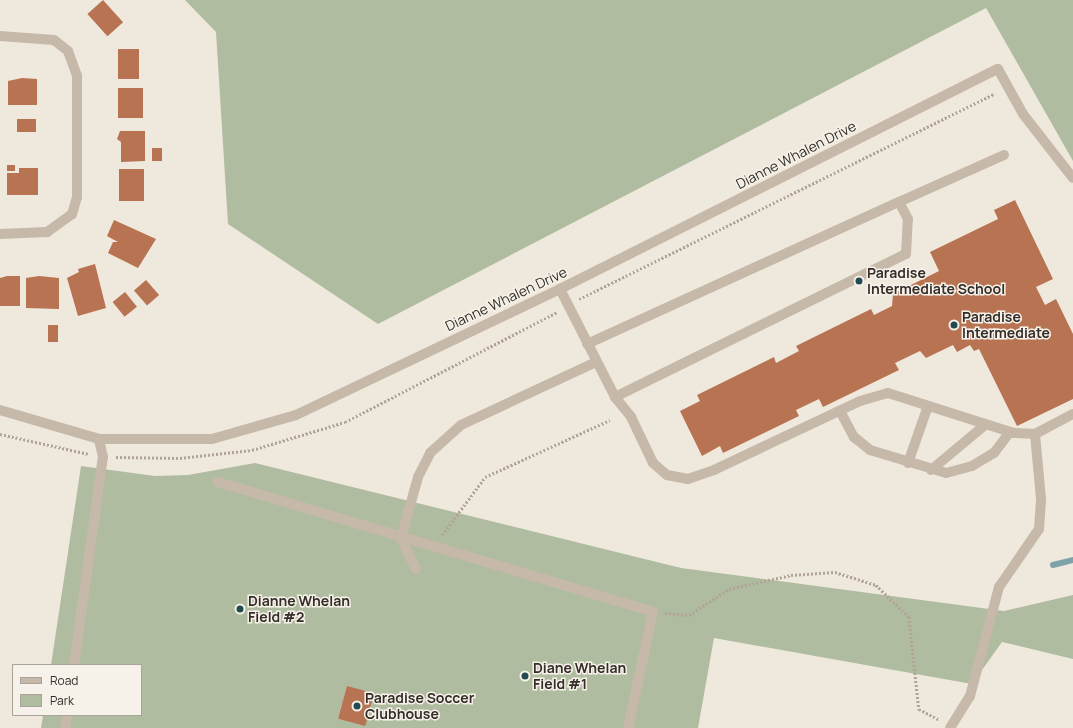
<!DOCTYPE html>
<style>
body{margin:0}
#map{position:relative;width:1073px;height:728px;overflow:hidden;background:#efe8dd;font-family:Manrope,sans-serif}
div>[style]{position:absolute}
.green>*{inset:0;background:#b0bc9f}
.stream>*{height:5.5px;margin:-2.75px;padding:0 2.75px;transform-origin:2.75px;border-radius:2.75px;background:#7fa3a9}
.building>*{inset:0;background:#b87352;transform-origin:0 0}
.path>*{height:2.5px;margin-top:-1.25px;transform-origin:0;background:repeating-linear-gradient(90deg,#b1a395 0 2px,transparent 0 4px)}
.minor>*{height:10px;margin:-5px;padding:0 5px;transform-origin:5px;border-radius:5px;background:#c6b9aa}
.dots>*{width:11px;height:11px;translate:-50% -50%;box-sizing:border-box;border:2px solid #f7f2e9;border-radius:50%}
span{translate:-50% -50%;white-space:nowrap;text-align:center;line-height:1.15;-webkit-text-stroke:3px #f7f2e9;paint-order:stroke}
.street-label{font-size:14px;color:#342d29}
.poi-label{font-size:14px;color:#342d29;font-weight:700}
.left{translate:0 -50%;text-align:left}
.legend{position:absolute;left:12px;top:664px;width:130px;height:52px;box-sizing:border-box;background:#f7f2e9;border:1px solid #a9a39c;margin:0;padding:5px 7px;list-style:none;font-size:12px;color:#342d29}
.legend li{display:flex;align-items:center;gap:8px;height:20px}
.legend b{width:20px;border:1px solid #a9a39c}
</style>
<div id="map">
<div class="green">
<i style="clip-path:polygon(185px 0,1073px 0,1073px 161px,986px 8px,378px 324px,228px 224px,216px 32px)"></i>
<i style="clip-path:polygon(255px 463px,681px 568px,1004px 611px,1073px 595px,1073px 659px,1002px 642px,972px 684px,714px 638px,698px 728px,41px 728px,43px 715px,141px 715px,141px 665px,51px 665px,81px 466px,155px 476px,188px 475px)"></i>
</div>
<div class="stream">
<i style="left:1053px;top:565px;width:21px;rotate:-14deg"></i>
</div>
<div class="building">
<i style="left:103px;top:0;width:30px;height:21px;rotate:48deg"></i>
<i style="left:118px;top:49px;width:21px;height:30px"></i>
<i style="clip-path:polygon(22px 78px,37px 79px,37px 105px,8px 105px,8px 81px)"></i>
<i style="left:118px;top:88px;width:25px;height:30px"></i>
<i style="left:17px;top:119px;width:19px;height:13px"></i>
<i style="clip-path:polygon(120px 131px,145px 131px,145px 161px,121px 162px,121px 142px,117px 139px)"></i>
<i style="left:152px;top:148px;width:10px;height:13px"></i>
<i style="left:7px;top:165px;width:8px;height:6px"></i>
<i style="clip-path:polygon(19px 168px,38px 168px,38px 195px,7px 195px,7px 173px,19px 173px)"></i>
<i style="left:119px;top:169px;width:25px;height:32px"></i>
<i style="clip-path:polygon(1015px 200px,1053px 279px,1036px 287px,1045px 305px,1056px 299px,1073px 334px,1073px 399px,1017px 426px,979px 349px,974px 351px,970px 345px,957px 352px,953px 345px,926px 358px,920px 351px,895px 363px,899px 370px,823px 407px,819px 399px,796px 410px,799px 416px,723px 453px,720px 446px,702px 456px,680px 411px,700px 401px,697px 395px,774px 357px,776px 363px,799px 351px,796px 346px,871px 309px,874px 315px,892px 306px,893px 294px,939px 271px,930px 252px,998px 219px,994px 210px)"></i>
<i style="clip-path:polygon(114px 220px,156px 239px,138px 268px,108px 253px,113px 242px,118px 242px,107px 236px)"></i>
<i style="clip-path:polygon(95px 264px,106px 308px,78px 316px,67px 278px,79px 272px,78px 269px)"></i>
<i style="clip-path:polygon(7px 276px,20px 276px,20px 306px,0 306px,0 278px)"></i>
<i style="clip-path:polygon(39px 276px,59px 278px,59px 309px,26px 308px,26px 278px)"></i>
<i style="left:146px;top:280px;width:20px;height:16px;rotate:49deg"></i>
<i style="left:125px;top:292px;width:19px;height:16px;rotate:51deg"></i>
<i style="left:48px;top:325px;width:10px;height:17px"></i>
<i style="left:347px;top:686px;width:28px;height:34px;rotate:15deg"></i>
</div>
<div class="path">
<i style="left:579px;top:299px;width:464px;rotate:-26.3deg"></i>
<i style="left:0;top:434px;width:91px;rotate:12.7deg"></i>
<i style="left:116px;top:457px;width:64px;rotate:0.9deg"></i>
<i style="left:180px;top:458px;width:72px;rotate:-6.3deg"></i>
<i style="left:252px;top:450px;width:97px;rotate:-16.8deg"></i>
<i style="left:345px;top:422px;width:239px;rotate:-27.4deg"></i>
<i style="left:442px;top:535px;width:72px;rotate:-53.4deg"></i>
<i style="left:485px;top:477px;width:137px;rotate:-24.5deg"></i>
<i style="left:665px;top:613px;width:24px;rotate:5deg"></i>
<i style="left:689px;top:615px;width:48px;rotate:-33deg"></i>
<i style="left:729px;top:589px;width:64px;rotate:-12.7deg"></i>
<i style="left:791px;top:575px;width:44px;rotate:-3.9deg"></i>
<i style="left:835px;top:572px;width:43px;rotate:17.6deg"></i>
<i style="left:876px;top:585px;width:46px;rotate:44.1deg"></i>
<i style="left:909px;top:617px;width:93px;rotate:83.8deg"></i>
<i style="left:919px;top:709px;width:24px;rotate:28deg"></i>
</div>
<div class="minor">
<i style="left:0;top:36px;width:54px;rotate:4.2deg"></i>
<i style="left:54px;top:40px;width:18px;rotate:38deg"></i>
<i style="left:68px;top:51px;width:27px;rotate:70deg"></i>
<i style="left:77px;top:76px;width:121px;rotate:90deg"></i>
<i style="left:77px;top:197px;width:18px;rotate:106deg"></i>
<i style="left:72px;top:214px;width:31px;rotate:144deg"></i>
<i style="left:47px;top:232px;width:47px;rotate:177.6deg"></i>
<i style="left:560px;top:289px;width:121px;rotate:63deg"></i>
<i style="left:615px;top:397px;width:324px;rotate:-26.2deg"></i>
<i style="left:906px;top:254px;width:35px;rotate:-87deg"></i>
<i style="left:908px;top:219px;width:19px;rotate:-118deg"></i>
<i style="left:899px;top:202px;width:115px;rotate:-24.1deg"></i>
<i style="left:587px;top:344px;width:343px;rotate:-24.5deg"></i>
<i style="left:615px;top:397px;width:26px;rotate:51deg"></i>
<i style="left:631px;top:417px;width:51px;rotate:64.4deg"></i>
<i style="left:653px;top:463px;width:18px;rotate:41deg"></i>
<i style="left:667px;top:475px;width:21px;rotate:11deg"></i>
<i style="left:688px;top:479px;width:28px;rotate:-19deg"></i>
<i style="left:714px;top:470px;width:161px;rotate:-25.3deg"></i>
<i style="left:860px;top:401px;width:29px;rotate:-16deg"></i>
<i style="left:888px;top:393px;width:132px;rotate:17.6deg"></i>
<i style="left:1014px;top:433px;width:21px;rotate:3deg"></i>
<i style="left:1035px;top:434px;width:43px;rotate:-27.8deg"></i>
<i style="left:0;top:410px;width:103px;rotate:16.3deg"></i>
<i style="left:99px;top:439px;width:113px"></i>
<i style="left:212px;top:439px;width:87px;rotate:-15.9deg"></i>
<i style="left:296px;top:415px;width:293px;rotate:-25.5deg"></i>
<i style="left:560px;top:289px;width:490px;rotate:-26.7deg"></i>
<i style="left:998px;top:69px;width:51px;rotate:60.9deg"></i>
<i style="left:1023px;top:114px;width:81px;rotate:52deg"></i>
<i style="left:840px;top:411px;width:30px;rotate:62deg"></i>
<i style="left:854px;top:437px;width:21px;rotate:39deg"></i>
<i style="left:870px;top:450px;width:79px;rotate:16.8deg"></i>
<i style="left:946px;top:473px;width:27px;rotate:-15deg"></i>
<i style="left:972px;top:466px;width:26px;rotate:-31deg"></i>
<i style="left:994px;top:453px;width:26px;rotate:-53deg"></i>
<i style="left:908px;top:463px;width:60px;rotate:-70.7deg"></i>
<i style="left:931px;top:470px;width:70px;rotate:-39.8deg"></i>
<i style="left:218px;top:482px;width:454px;rotate:16.6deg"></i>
<i style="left:653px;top:612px;width:119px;rotate:102.2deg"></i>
<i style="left:416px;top:569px;width:34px;rotate:-116deg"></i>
<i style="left:401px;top:538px;width:63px;rotate:-74.4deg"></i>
<i style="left:418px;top:477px;width:27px;rotate:-63deg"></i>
<i style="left:430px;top:453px;width:42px;rotate:-42.1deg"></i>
<i style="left:461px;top:425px;width:149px;rotate:-25deg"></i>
<i style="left:74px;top:665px;width:210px;rotate:-82.1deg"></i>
<i style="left:103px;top:457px;width:18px;rotate:-103deg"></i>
<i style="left:65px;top:728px;width:13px;rotate:-81deg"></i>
<i style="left:950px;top:728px;width:38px;rotate:-58deg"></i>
<i style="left:970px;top:696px;width:113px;rotate:-75.1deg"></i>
<i style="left:999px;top:587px;width:70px;rotate:-55.4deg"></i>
<i style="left:1039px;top:529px;width:30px;rotate:-86deg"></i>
<i style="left:1041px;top:499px;width:65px;rotate:-95.3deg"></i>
</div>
<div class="dots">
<i style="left:859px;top:281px;background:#234a51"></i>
<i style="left:954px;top:325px;background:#234a51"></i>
<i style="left:240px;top:609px;background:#234a51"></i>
<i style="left:525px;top:676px;background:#234a51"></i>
<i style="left:357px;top:706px;background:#234a51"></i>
</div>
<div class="street-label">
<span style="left:796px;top:155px;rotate:-27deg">Dianne Whalen Drive</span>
<span style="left:506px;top:299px;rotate:-25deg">Dianne Whalen Drive</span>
</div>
<div class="poi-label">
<span class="left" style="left:867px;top:281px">Paradise<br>Intermediate School</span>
<span class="left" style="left:962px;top:325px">Paradise<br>Intermediate</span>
<span class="left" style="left:248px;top:609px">Dianne Whelan<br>Field #2</span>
<span class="left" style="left:533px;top:676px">Diane Whelan<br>Field #1</span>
<span class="left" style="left:365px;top:706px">Paradise Soccer<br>Clubhouse</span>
</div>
<ul class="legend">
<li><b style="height:5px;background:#c6b9aa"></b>Road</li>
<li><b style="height:11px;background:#b0bc9f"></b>Park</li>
</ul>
</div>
